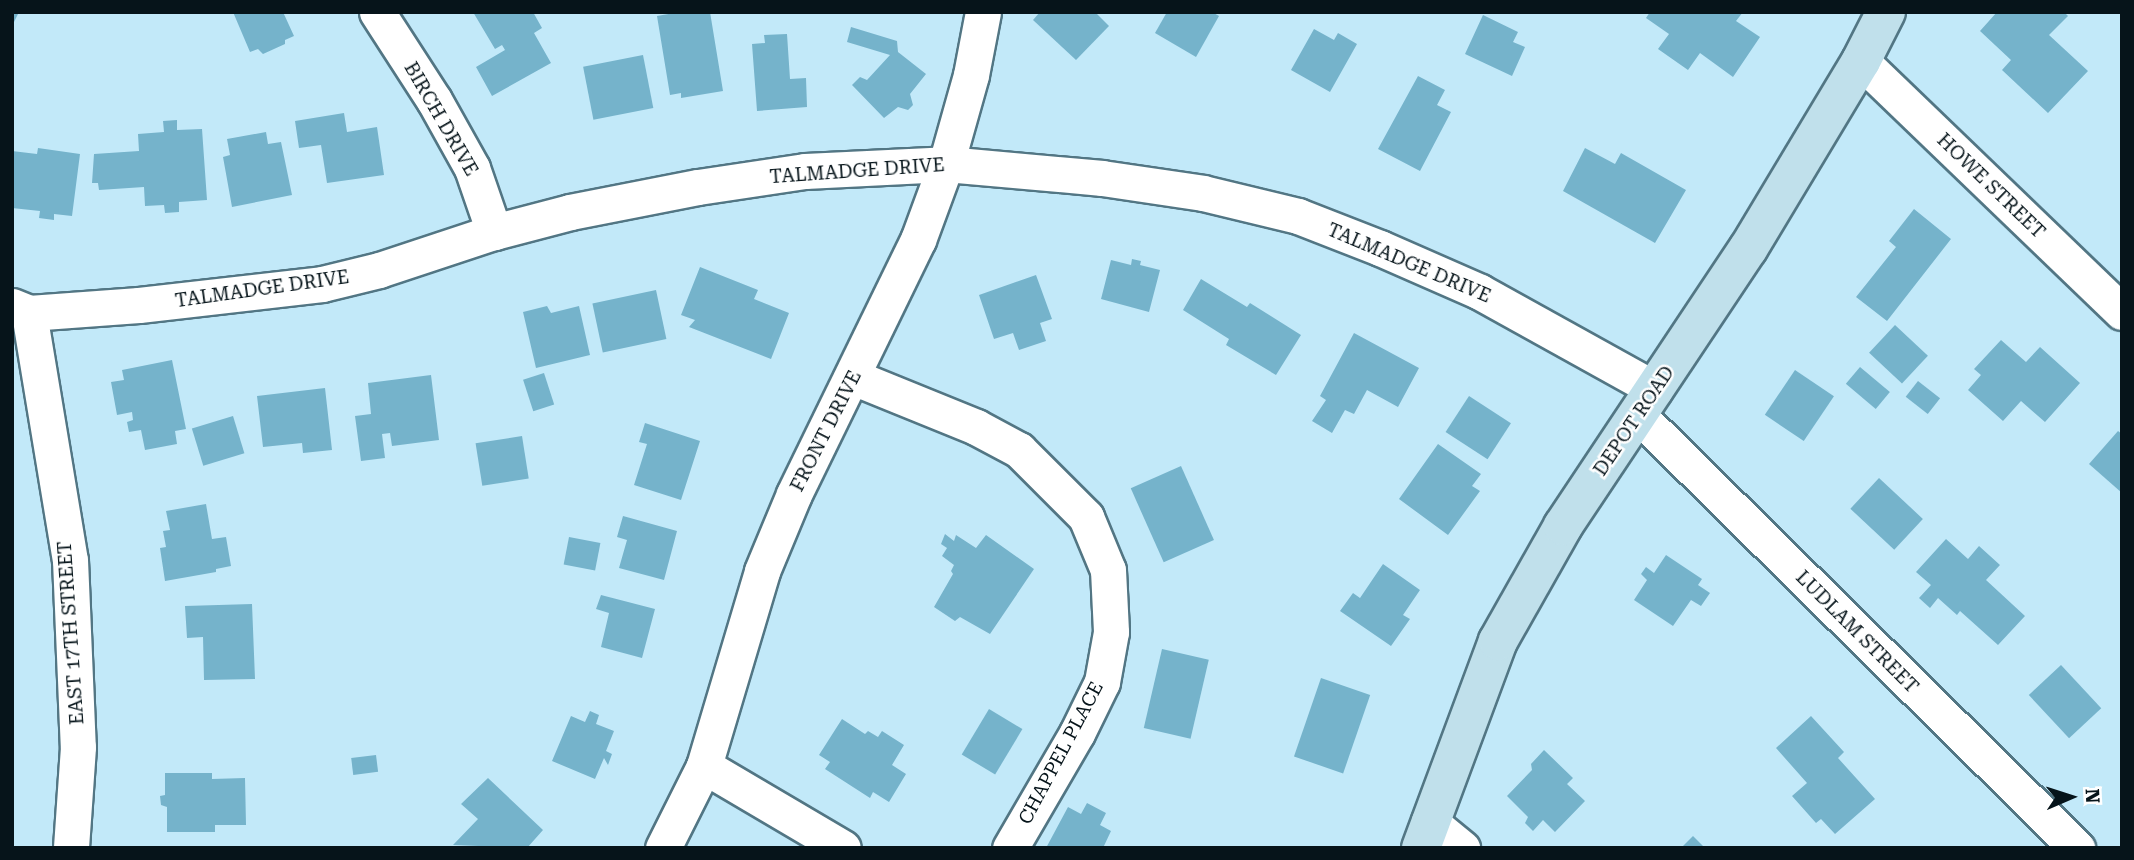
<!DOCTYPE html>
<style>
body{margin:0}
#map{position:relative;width:2134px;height:860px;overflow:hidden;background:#c2e9f9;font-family:"Roboto Serif",serif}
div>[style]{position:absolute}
.building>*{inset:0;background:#75b3cb;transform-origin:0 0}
.roads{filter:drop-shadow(2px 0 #527684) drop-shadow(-2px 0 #527684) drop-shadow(0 2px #527684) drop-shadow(0 -2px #527684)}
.street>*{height:35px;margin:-17.5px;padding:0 17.5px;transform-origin:17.5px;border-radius:17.5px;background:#fff}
.secondary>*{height:38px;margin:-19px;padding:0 19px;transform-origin:19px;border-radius:19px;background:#c0e0eb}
span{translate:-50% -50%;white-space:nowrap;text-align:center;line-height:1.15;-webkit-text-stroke:5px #fff;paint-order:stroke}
.street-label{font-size:19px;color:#06141a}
.frame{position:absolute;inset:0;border:14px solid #06141a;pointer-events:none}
.north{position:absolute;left:2036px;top:762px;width:70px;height:70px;-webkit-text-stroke:5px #fff;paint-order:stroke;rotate:87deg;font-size:19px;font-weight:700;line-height:28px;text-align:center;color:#06141a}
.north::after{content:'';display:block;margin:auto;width:24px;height:32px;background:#06141a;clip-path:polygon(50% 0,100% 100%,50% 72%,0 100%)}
</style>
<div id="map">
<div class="building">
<i style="clip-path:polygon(12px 12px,19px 12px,12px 26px)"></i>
<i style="clip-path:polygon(233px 12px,283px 12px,294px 36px,285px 40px,285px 44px,263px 54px,258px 49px,250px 52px)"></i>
<i style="clip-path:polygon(473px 12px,533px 12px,542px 28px,534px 33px,551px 63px,492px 96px,476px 67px,505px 50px,502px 45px,495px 49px)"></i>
<i style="clip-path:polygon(680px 12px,710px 12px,723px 91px,681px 98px,681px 93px,670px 95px,657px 16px)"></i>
<i style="clip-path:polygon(1040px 12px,1095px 12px,1109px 26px,1076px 60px,1033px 20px)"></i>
<i style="clip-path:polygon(1167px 12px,1212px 12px,1219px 16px,1196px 57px,1155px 33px)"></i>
<i style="clip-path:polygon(1650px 12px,1743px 12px,1736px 21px,1760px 37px,1733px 77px,1700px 53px,1688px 70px,1658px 49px,1669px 34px,1646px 18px)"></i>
<i style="clip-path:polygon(1997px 12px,2064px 12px,2068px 16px,2049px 35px,2088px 71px,2048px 113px,2002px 70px,2011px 60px,1980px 31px)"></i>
<i style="clip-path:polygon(1483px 15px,1518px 32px,1513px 42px,1525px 47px,1512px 76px,1465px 54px)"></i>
<i style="clip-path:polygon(851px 27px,897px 41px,898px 52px,926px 74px,910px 94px,913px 105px,908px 110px,898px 107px,884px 118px,852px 85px,860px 77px,867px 80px,890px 55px,847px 42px)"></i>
<i style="clip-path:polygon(1314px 29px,1334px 40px,1338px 33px,1357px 44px,1330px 92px,1291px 70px)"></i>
<i style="clip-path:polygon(787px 34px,790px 79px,806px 78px,807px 107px,757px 111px,752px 44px,765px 43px,764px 35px)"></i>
<i style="left:643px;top:55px;width:54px;height:61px;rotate:79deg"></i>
<i style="clip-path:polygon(1418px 76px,1445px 90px,1437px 105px,1451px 112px,1420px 171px,1378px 149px)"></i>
<i style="clip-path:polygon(344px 113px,347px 132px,377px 127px,384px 175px,327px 183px,321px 145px,299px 148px,295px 121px)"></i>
<i style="clip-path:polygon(177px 120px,177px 130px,202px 129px,207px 200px,179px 202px,179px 212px,165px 213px,164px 205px,145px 206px,144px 187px,99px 190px,98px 183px,92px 183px,94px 154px,139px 151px,138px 134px,164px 132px,163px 121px)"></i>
<i style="clip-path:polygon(266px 132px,268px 144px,281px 142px,292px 195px,232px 207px,223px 157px,230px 155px,227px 139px)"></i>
<i style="clip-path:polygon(38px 148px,80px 154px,72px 216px,54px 214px,54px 220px,39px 218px,40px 211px,12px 208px,12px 151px,37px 154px)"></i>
<i style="clip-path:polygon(1585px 148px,1615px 164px,1621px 153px,1686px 190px,1655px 243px,1563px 191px)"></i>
<i style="clip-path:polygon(1914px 209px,1951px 239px,1887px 321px,1856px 297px,1896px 247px,1889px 241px)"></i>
<i style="clip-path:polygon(1132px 259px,1141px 261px,1140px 265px,1160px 270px,1149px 312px,1101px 299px,1111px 260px,1131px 265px)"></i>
<i style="clip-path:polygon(700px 267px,758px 290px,754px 299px,789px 313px,771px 359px,689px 327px,695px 320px,681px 315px)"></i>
<i style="clip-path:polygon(1036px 275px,1052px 319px,1040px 323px,1046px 341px,1019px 350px,1013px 333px,994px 339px,979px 295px)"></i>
<i style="clip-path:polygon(1201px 279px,1247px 307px,1250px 303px,1301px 335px,1276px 375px,1226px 345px,1229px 339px,1183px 310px)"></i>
<i style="left:656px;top:290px;width:50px;height:65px;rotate:78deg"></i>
<i style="clip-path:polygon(547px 306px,551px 313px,579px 306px,590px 355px,536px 368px,523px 312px)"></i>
<i style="left:1895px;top:325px;width:45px;height:38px;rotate:43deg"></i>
<i style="clip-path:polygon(1354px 333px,1419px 368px,1398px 407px,1367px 390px,1354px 414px,1345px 410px,1332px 433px,1312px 421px,1326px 400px,1320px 396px)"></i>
<i style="clip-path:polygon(2001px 340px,2026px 362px,2040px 347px,2080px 383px,2045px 422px,2021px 401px,2003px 421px,1968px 390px,1981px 375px,1974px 369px)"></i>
<i style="clip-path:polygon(172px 360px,186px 429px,175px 431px,177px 444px,145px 450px,141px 430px,129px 432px,127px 422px,133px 420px,132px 412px,117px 415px,111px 382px,124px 380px,122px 370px)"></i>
<i style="left:1860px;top:367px;width:39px;height:22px;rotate:40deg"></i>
<i style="left:1795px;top:370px;width:47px;height:54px;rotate:34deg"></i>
<i style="left:544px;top:373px;width:33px;height:22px;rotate:72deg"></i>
<i style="clip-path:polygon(431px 375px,439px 440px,392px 446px,390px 433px,382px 434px,385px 458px,361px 461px,355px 416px,371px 414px,368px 383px)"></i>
<i style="left:1918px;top:381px;width:28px;height:20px;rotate:38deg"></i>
<i style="clip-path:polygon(325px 388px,332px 450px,303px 453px,302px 443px,263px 447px,257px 396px)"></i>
<i style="left:1469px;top:396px;width:50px;height:43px;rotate:33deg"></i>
<i style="left:233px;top:416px;width:39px;height:43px;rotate:73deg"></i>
<i style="clip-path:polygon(645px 423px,700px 441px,681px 500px,634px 485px,647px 444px,639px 442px)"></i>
<i style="clip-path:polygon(2118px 431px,2122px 434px,2122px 493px,2089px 464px)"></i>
<i style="left:522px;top:436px;width:43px;height:47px;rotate:81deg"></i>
<i style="clip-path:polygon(1438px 444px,1481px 474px,1472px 486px,1480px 491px,1448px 535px,1399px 499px)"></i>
<i style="left:1181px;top:466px;width:81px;height:55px;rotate:66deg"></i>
<i style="left:1879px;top:478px;width:60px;height:42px;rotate:43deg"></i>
<i style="clip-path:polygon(206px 504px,212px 539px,226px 537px,231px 566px,216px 569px,216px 572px,165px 581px,160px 548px,166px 547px,163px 531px,170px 530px,166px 511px)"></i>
<i style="clip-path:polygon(623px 516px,677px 531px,664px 580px,619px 568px,627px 540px,617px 537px)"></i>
<i style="clip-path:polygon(945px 534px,954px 541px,956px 535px,976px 548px,986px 535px,1034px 569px,990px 634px,960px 617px,955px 621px,934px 607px,953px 574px,951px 571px,954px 565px,942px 556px,947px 548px,941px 544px)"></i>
<i style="left:569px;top:537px;width:32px;height:28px;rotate:11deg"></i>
<i style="clip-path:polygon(1946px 539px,1968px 559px,1979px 546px,2000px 565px,1986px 580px,2025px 616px,1998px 645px,1960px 611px,1957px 615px,1938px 598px,1930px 608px,1919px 598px,1931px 585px,1916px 572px)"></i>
<i style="clip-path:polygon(1666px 555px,1702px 579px,1698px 585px,1710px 593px,1701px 606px,1691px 600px,1673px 626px,1634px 600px,1647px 580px,1641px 574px,1646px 567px,1654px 573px)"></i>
<i style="clip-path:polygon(1383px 564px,1420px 590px,1403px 615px,1410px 619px,1391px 646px,1340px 611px,1353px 593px,1360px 598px)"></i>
<i style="clip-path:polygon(601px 595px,655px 609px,642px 658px,601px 647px,609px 613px,596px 609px)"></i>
<i style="clip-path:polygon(252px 604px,255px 679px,204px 680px,203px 637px,187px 638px,185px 606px)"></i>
<i style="left:1162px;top:649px;width:48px;height:81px;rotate:13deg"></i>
<i style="left:2061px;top:665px;width:59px;height:44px;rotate:47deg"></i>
<i style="left:1321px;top:678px;width:52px;height:83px;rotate:19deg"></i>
<i style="left:989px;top:709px;width:39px;height:53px;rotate:31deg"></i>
<i style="clip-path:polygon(590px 711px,599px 715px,596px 724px,614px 731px,606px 751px,612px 754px,608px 765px,604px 758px,595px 779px,552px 761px,571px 716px,585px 722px)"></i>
<i style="clip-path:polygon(1811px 716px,1844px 752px,1838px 758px,1875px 799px,1835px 834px,1821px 819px,1816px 823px,1792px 796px,1807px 783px,1776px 748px)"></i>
<i style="clip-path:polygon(842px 719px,865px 734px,868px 731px,878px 737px,882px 731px,904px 745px,892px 765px,906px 774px,889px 802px,873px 792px,870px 798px,825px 769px,830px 762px,819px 755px)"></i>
<i style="clip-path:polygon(1544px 750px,1573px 778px,1567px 784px,1585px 801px,1555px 832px,1543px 820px,1533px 831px,1525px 823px,1528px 817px,1507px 796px,1532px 770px,1531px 764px)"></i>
<i style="left:376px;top:755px;width:17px;height:25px;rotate:83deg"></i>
<i style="clip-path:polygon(165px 773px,212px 773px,212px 779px,245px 778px,246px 825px,215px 825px,215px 832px,167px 832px,167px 807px,161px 805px,160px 796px,165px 795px)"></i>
<i style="clip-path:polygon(488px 778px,543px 830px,527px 848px,453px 845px,478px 819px,461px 804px)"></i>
<i style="clip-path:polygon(1087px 803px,1106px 813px,1100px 825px,1111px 831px,1103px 848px,1046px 848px,1068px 807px,1081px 814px)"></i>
<i style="clip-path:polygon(1693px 836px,1705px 848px,1681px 848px)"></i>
</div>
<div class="roads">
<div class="street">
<i style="left:377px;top:12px;width:105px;rotate:57.1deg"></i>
<i style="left:434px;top:100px;width:78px;rotate:60.8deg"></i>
<i style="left:472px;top:168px;width:68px;rotate:71deg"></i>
<i style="left:1861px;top:61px;width:362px;rotate:43.9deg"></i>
<i style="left:12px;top:306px;width:18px;rotate:22deg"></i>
<i style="left:29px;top:313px;width:250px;rotate:80.6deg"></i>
<i style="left:70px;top:560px;width:187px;rotate:87.6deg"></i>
<i style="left:78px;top:747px;width:101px;rotate:94deg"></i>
<i style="left:29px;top:313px;width:110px;rotate:-4.2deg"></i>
<i style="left:139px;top:305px;width:184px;rotate:-6.5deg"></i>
<i style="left:322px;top:284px;width:59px;rotate:-13.8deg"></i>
<i style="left:379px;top:270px;width:121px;rotate:-18.3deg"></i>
<i style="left:494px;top:232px;width:79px;rotate:-14.7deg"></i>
<i style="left:570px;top:212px;width:130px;rotate:-11.1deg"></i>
<i style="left:698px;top:187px;width:108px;rotate:-8.5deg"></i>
<i style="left:805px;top:171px;width:141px;rotate:-2.8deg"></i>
<i style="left:946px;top:164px;width:157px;rotate:5.1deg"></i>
<i style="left:1102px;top:178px;width:102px;rotate:8.4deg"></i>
<i style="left:1203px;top:193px;width:98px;rotate:13.6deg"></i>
<i style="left:1298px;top:216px;width:88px;rotate:21.3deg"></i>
<i style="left:1380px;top:248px;width:109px;rotate:23.7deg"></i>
<i style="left:1480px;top:292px;width:200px;rotate:29deg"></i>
<i style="left:853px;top:377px;width:133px;rotate:22.1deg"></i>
<i style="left:976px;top:427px;width:49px;rotate:28.1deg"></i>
<i style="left:1019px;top:450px;width:95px;rotate:45deg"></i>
<i style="left:1086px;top:517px;width:57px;rotate:67.5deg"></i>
<i style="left:1108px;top:570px;width:62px;rotate:87.2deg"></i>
<i style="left:1111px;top:632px;width:51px;rotate:100.2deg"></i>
<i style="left:1102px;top:682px;width:57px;rotate:116.1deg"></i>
<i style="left:1077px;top:733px;width:133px;rotate:120.2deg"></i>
<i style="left:1638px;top:415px;width:617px;rotate:44.61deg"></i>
<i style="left:704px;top:766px;width:161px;rotate:30.5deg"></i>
<i style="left:1429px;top:821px;width:43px;rotate:39.3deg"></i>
<i style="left:663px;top:848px;width:92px;rotate:-63.4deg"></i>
<i style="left:704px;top:766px;width:203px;rotate:-73.4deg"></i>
<i style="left:762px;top:571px;width:83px;rotate:-67.4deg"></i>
<i style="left:794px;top:494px;width:283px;rotate:-64deg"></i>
<i style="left:918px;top:240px;width:81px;rotate:-69.8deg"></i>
<i style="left:946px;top:164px;width:92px;rotate:-74.3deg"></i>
<i style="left:971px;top:75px;width:64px;rotate:-79.2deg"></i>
</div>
<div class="secondary">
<i style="left:1421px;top:848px;width:221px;rotate:-69.6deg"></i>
<i style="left:1498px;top:641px;width:132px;rotate:-60.5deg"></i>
<i style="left:1563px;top:526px;width:333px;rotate:-56.3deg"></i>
<i style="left:1748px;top:249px;width:219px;rotate:-59deg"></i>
<i style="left:1861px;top:61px;width:55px;rotate:-63deg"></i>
</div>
</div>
<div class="street-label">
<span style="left:441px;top:119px;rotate:60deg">BIRCH DRIVE</span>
<span style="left:857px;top:171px;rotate:-4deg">TALMADGE DRIVE</span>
<span style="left:1991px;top:186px;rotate:44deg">HOWE STREET</span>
<span style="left:1409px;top:263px;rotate:23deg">TALMADGE DRIVE</span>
<span style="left:262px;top:289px;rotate:-8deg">TALMADGE DRIVE</span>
<span style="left:1634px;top:421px;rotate:-56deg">DEPOT ROAD</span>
<span style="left:826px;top:431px;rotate:-63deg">FRONT DRIVE</span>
<span style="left:1857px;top:632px;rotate:45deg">LUDLAM STREET</span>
<span style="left:71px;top:633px;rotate:-94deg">EAST 17TH STREET</span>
<span style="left:1061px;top:753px;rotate:-62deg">CHAPPEL PLACE</span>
</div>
<div class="frame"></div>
<div class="north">N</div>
</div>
